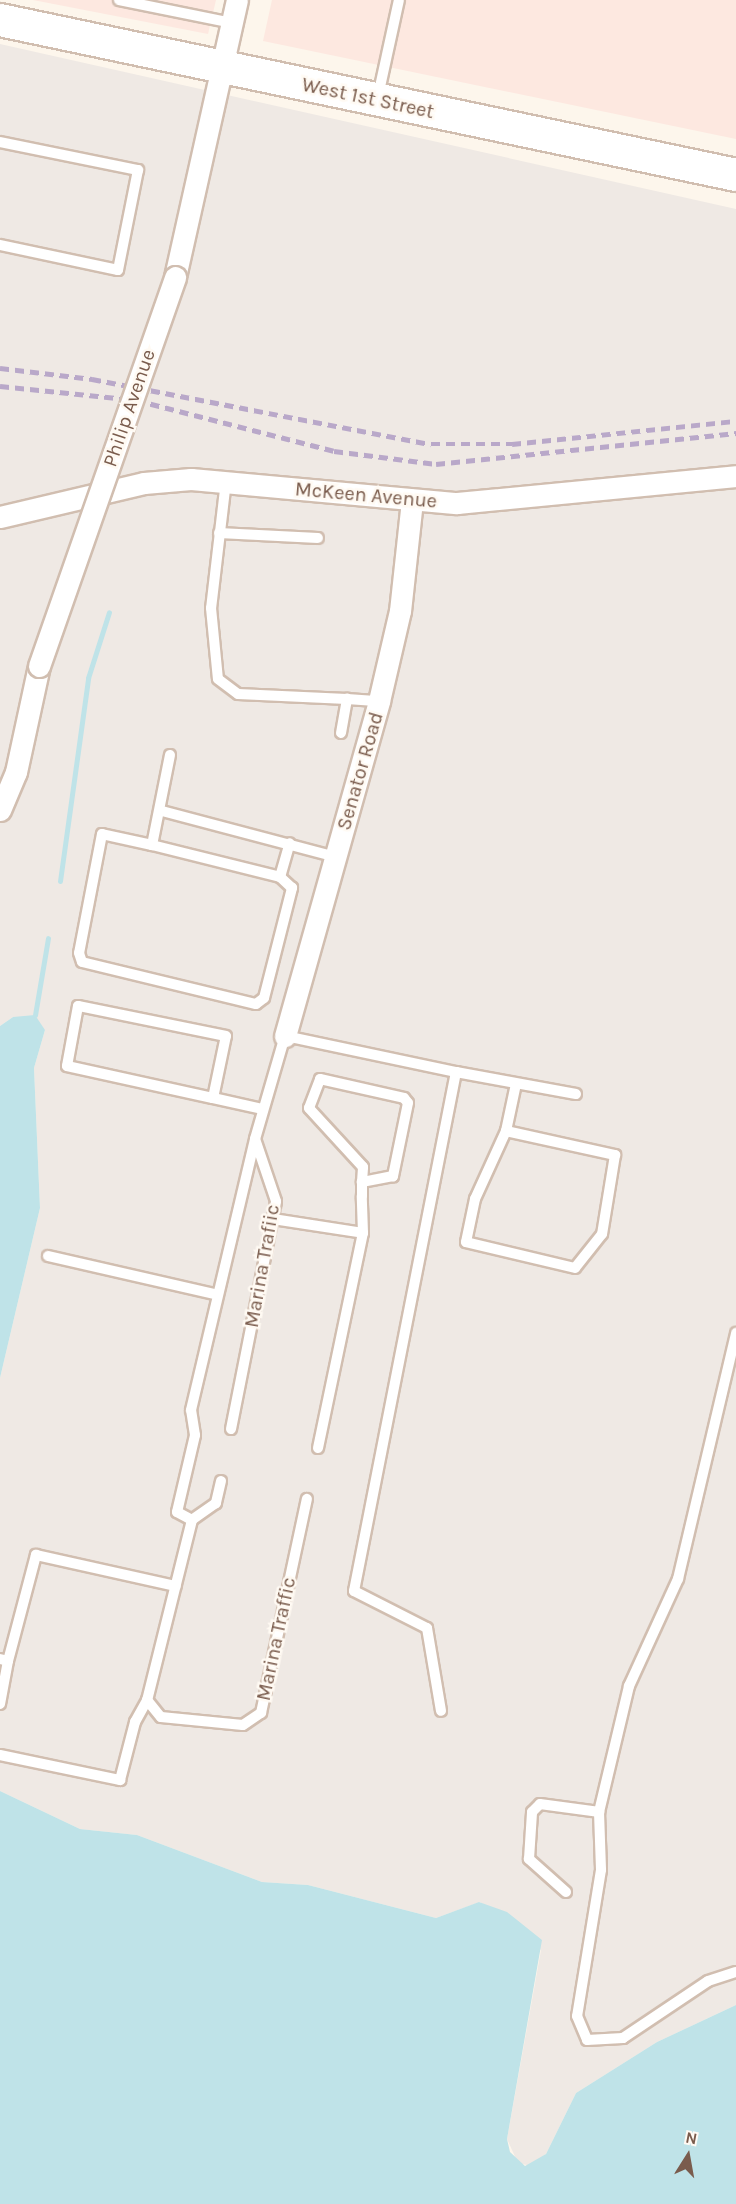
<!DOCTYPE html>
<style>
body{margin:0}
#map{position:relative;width:736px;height:2204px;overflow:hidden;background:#fdf6ec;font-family:Karla,sans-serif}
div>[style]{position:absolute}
.commercial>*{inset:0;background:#fde8e0}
.industrial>*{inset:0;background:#efe9e4}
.water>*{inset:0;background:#bfe3e8}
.stream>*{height:5px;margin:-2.5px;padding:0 2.5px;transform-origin:2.5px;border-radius:2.5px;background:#bfe3e8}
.roads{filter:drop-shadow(2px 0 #d1beb0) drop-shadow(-2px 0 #d1beb0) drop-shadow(0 2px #d1beb0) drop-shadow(0 -2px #d1beb0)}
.lane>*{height:10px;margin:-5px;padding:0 5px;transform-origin:5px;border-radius:5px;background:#fff}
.street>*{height:21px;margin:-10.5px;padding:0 10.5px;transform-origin:10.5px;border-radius:10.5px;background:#fff}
.secondary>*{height:32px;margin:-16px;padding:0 16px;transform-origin:16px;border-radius:16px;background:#fff}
.rail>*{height:4.5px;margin-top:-2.25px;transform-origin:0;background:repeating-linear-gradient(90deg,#b9a8c9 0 9px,transparent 0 15px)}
.bridges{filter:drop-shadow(2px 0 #d1beb0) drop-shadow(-2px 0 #d1beb0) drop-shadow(0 2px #d1beb0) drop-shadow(0 -2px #d1beb0)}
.street-bridge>*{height:21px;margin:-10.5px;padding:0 10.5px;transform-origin:10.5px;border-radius:10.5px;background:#fff}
span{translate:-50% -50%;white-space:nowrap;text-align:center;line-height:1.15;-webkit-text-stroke:5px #fffaf3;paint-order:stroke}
.street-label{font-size:20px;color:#7a5c4d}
.north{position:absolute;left:658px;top:2126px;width:60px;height:60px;-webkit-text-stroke:4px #fffaf3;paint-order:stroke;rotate:11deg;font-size:16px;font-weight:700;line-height:24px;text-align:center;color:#7a5c4d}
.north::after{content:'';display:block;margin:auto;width:21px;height:27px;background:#7a5c4d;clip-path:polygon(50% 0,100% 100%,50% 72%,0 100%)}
</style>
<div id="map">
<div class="commercial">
<i style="clip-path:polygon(33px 0,216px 0,208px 34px)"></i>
<i style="clip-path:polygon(272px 0,736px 0,736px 139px,263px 41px)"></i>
</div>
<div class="industrial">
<i style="clip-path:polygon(0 44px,736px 209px,736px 2005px,657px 2042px,576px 2093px,546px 2154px,531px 2166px,518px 2163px,507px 2139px,541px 1950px,480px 1902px,436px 1918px,308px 1885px,262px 1882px,137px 1835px,80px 1829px,0 1791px,0 1378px,40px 1208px,34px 1068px,45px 1030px,13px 1017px,0 1026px)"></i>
</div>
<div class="water">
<i style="clip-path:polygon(35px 1015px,45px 1030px,34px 1068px,40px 1208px,0 1378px,0 1026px,13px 1017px)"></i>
<i style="clip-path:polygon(0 1791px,80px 1829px,137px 1835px,262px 1882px,308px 1885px,436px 1918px,479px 1902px,507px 1912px,542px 1940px,507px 2139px,510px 2152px,525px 2166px,546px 2154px,576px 2093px,657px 2042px,736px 2005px,736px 2204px,0 2204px)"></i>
</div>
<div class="stream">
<i style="left:60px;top:881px;width:205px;rotate:-82.1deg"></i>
<i style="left:88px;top:678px;width:69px;rotate:-72.3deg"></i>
<i style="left:35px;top:1015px;width:78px;rotate:-80.4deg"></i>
</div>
<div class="roads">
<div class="lane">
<i style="left:119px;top:0;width:115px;rotate:11.5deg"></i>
<i style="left:378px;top:96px;width:98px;rotate:-77.7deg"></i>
<i style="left:0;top:142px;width:141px;rotate:11.5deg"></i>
<i style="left:138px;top:170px;width:102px;rotate:101.3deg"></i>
<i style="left:118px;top:270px;width:121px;rotate:-168deg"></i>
<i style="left:226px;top:481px;width:128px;rotate:96.7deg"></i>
<i style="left:211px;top:608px;width:71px;rotate:84.4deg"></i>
<i style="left:218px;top:679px;width:25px;rotate:37deg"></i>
<i style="left:238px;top:694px;width:109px;rotate:2.6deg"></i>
<i style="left:219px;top:533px;width:99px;rotate:2.9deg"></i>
<i style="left:341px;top:733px;width:35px;rotate:-80deg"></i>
<i style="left:347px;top:699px;width:32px;rotate:4deg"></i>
<i style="left:170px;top:755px;width:92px;rotate:101.3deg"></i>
<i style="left:152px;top:845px;width:51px;rotate:-167.6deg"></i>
<i style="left:102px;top:834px;width:121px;rotate:100.9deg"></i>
<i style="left:79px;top:953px;width:9px;rotate:72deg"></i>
<i style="left:82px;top:962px;width:179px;rotate:13.6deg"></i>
<i style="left:256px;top:1004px;width:10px;rotate:-37deg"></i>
<i style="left:264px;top:998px;width:114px;rotate:-75.7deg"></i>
<i style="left:292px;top:888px;width:16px;rotate:-137deg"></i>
<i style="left:162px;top:811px;width:180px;rotate:14.8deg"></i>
<i style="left:152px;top:845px;width:132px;rotate:14deg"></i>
<i style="left:280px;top:877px;width:35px;rotate:-74deg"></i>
<i style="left:456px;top:1072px;width:122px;rotate:10.4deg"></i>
<i style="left:213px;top:1098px;width:63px;rotate:-78.2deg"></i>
<i style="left:226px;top:1036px;width:151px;rotate:-168.5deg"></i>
<i style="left:78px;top:1006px;width:61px;rotate:100.4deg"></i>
<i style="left:67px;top:1066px;width:149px;rotate:12.4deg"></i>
<i style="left:213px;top:1098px;width:50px;rotate:12.7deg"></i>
<i style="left:506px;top:1131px;width:112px;rotate:12.4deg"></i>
<i style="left:615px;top:1155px;width:80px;rotate:99.3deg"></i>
<i style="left:602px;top:1234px;width:43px;rotate:128.5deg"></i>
<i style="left:575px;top:1268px;width:112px;rotate:-166.6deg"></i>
<i style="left:466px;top:1242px;width:44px;rotate:-78.2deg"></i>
<i style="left:475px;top:1199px;width:75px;rotate:-65.5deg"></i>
<i style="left:506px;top:1131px;width:48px;rotate:-78deg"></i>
<i style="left:273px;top:1219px;width:91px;rotate:8.8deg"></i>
<i style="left:363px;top:1233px;width:37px;rotate:-92deg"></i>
<i style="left:362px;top:1196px;width:14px;rotate:-90deg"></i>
<i style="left:362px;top:1182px;width:15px;rotate:-86deg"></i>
<i style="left:363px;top:1167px;width:80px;rotate:-132.5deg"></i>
<i style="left:309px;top:1108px;width:31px;rotate:-69deg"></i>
<i style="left:320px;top:1079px;width:86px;rotate:12.7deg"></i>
<i style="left:404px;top:1098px;width:6px;rotate:51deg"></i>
<i style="left:408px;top:1103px;width:75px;rotate:101.6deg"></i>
<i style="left:393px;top:1176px;width:32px;rotate:169deg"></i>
<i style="left:48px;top:1256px;width:174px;rotate:12.9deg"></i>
<i style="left:231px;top:1429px;width:232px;rotate:-78.8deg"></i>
<i style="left:276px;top:1201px;width:65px;rotate:-108.7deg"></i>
<i style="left:255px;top:1139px;width:107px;rotate:-73.8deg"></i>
<i style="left:285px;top:1036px;width:175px;rotate:11.9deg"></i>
<i style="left:456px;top:1072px;width:529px;rotate:101.12deg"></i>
<i style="left:354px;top:1591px;width:82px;rotate:26.9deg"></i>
<i style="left:427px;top:1628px;width:84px;rotate:80.4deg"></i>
<i style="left:318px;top:1448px;width:220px;rotate:-78.2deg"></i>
<i style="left:221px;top:1481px;width:23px;rotate:103deg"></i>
<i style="left:216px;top:1503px;width:29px;rotate:145deg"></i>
<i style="left:192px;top:1520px;width:186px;rotate:104deg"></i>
<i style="left:147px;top:1700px;width:22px;rotate:51deg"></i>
<i style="left:161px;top:1717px;width:82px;rotate:5.6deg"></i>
<i style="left:243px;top:1725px;width:22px;rotate:-34deg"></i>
<i style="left:261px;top:1713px;width:219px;rotate:-77.9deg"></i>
<i style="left:192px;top:1520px;width:17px;rotate:-152deg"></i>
<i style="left:177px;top:1512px;width:79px;rotate:-76.8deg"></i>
<i style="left:195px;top:1435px;width:25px;rotate:-99deg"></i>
<i style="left:191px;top:1410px;width:278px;rotate:-76.7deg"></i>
<i style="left:0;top:1659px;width:8px;rotate:14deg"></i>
<i style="left:8px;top:1661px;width:110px;rotate:-75.2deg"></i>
<i style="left:36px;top:1555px;width:143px;rotate:12.5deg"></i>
<i style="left:0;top:1704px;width:44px;rotate:-79.5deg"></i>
<i style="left:0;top:1755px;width:123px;rotate:11.8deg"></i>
<i style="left:120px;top:1780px;width:60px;rotate:-75.5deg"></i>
<i style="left:135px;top:1722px;width:25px;rotate:-61deg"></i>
<i style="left:599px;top:1812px;width:58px;rotate:88deg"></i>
<i style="left:601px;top:1870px;width:148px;rotate:99.3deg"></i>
<i style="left:577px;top:2016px;width:26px;rotate:67deg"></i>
<i style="left:587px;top:2040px;width:36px;rotate:-3deg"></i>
<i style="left:623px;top:2038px;width:102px;rotate:-33.8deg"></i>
<i style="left:708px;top:1981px;width:29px;rotate:-18deg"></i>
<i style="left:566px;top:1892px;width:50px;rotate:-138.3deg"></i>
<i style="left:529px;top:1859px;width:47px;rotate:-86.3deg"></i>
<i style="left:532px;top:1812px;width:11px;rotate:-45deg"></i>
<i style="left:540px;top:1804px;width:60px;rotate:7.7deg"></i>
<i style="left:599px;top:1812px;width:130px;rotate:-76.6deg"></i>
<i style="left:629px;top:1686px;width:118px;rotate:-65.4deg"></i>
<i style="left:678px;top:1579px;width:253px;rotate:-76.7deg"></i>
</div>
<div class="street">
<i style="left:175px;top:277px;width:284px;rotate:-77.4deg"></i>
<i style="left:0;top:517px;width:148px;rotate:-13.3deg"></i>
<i style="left:144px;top:483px;width:47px;rotate:-4.9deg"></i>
<i style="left:191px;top:479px;width:267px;rotate:5.2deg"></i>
<i style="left:457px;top:503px;width:280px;rotate:-5.5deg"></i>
<i style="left:0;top:810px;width:41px;rotate:-67.2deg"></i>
<i style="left:16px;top:772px;width:108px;rotate:-77.8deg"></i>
<i style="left:285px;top:1036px;width:348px;rotate:-74.3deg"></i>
<i style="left:379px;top:701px;width:92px;rotate:-76.9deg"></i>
<i style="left:400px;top:611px;width:112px;rotate:-83.8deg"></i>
</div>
<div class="secondary">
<i style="left:0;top:20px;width:752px;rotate:11.89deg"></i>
</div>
</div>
<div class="rail">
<i style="left:0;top:368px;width:93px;rotate:6.8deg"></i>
<i style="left:92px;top:379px;width:345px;rotate:10.9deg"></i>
<i style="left:431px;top:444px;width:81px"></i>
<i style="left:512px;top:444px;width:225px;rotate:-5.9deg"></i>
<i style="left:0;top:386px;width:137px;rotate:5.9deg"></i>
<i style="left:136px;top:400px;width:204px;rotate:14.4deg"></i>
<i style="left:334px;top:451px;width:103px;rotate:7.3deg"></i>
<i style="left:436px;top:464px;width:302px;rotate:-5.9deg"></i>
</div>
<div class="bridges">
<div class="street-bridge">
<i style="left:39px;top:666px;width:412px;rotate:-70.7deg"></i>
</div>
</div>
<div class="street-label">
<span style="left:368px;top:98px;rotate:12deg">West 1st Street</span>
<span style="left:129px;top:408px;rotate:-71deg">Philip Avenue</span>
<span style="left:366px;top:495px;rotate:5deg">McKeen Avenue</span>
<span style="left:360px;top:771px;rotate:-74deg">Senator Road</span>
<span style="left:262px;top:1266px;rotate:-80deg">Marina Trafiic</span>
<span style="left:276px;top:1639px;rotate:-78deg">Marina Traffic</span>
</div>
<div class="north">N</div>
</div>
